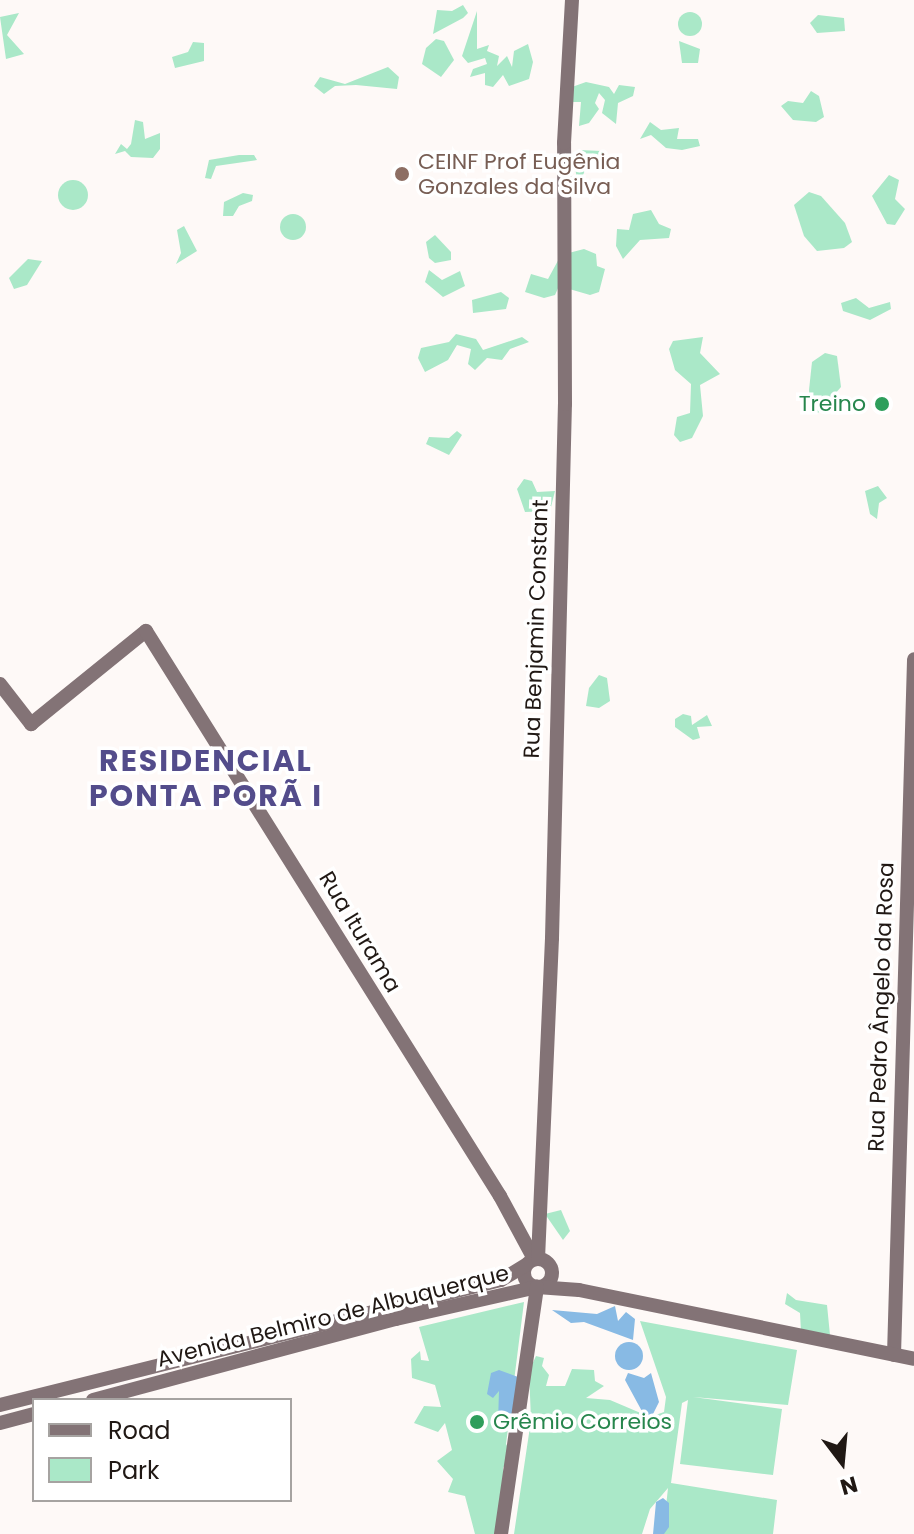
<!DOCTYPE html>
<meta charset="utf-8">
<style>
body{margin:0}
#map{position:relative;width:914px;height:1534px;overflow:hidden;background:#fef9f7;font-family:Poppins,sans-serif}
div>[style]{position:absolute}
.green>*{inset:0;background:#aae8c8}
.round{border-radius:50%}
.water>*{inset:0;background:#88bae4}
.secondary>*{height:14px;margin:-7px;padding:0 7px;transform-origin:7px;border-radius:7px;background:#837376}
.secondary>.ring{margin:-7px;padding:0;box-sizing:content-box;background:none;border:14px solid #837376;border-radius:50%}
.dots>*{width:22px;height:22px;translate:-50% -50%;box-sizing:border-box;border:4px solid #fff;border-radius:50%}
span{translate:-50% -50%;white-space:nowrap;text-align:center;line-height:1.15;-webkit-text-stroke:7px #fff;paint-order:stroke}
.education-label{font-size:22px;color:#785e54}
.left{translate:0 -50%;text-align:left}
.leisure-label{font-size:22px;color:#27864d}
.right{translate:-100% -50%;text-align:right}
.street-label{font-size:22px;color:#201814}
.district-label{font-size:30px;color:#534c8b;font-weight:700;letter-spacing:2px}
.legend{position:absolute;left:32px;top:1398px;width:260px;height:104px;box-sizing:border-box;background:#fff;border:2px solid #a6a3a1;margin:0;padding:10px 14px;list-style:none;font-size:24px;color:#201814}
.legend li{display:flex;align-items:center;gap:16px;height:40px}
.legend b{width:40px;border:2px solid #a6a3a1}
.north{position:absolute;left:802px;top:1422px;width:80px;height:80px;-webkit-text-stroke:6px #fff;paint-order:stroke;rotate:164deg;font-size:22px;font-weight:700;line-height:32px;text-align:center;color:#201814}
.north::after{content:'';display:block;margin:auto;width:28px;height:36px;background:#201814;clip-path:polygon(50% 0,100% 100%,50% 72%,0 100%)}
</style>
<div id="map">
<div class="green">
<i style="clip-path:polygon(463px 5px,468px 13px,463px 18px,433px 34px,437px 10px,452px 11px)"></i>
<i style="clip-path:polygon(477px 11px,477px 49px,489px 45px,487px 51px,499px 56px,497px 66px,507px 56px,512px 67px,514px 51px,528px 44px,533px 62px,529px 79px,509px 86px,503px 75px,493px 87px,485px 85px,485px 73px,470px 77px,473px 69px,487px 64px,485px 58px,468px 63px,462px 56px)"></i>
<i class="round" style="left:678px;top:12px;width:24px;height:24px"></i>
<i style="clip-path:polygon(19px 13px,7px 35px,24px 54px,6px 59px,0 17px)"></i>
<i style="clip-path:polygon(818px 15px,844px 18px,845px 31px,817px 33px,810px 23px)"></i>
<i style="clip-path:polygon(436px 39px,444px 41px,454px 60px,441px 77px,422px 64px,426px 48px)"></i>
<i style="clip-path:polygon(679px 41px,700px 49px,698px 63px,682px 63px)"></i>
<i style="clip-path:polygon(193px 42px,204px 43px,204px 61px,175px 68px,172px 57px,188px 52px)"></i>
<i style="clip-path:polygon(388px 67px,399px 77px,397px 89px,356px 85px,335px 86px,324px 94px,314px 86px,320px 77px,345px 84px)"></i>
<i style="clip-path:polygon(586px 82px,609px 87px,614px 94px,619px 85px,635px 87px,633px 96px,618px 103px,616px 124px,602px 113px,605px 100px,599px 93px,595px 103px,599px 109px,589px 123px,579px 126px,581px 102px,572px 102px,572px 87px)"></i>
<i style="clip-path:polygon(811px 91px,819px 96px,824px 117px,816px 122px,793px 120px,781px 106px,788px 101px,803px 103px)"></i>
<i style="clip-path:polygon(135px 120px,143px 122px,145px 139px,160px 133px,160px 149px,153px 158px,131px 157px,125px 151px,115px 154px,121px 144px,127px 149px,131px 144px)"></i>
<i style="clip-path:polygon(650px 122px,661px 130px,679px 128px,677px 139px,698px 139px,700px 146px,682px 150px,666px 148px,651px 135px,640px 139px)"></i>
<i style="clip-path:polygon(579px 150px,602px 151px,606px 165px,599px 169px,588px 164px,578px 186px,573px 154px)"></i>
<i style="clip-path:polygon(239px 155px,254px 155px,257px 160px,216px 166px,211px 179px,205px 178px,209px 160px)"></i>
<i style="clip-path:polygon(889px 175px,899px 180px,895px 199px,905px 209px,895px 225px,887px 224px,872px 196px)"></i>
<i class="round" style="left:58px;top:180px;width:30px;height:30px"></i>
<i style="clip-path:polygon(809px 192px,821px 196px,845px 223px,852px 242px,844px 248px,817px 251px,804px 236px,794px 205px)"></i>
<i style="clip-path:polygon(243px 193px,253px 195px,252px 201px,239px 206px,233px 216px,223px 216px,224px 202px)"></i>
<i style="clip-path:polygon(651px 210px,659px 224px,671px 229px,669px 238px,640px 240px,623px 259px,616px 246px,617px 229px,629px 230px,633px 214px)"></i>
<i class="round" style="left:280px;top:214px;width:26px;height:26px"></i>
<i style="clip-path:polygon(184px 226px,197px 251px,176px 264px,181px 253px,177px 230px)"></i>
<i style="clip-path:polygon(435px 235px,451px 252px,451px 260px,435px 263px,429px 258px,426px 242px)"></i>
<i style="clip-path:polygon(584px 249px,596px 254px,597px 266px,605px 269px,599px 292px,590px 295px,559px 286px,555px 295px,544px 298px,525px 292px,531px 274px,548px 279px,561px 255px)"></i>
<i style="clip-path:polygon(28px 259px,42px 261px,27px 285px,14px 289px,9px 278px)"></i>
<i style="clip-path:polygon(429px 270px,442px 280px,460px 271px,465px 286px,443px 297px,425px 282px)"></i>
<i style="clip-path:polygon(501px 292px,509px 298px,506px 309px,473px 313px,472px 300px)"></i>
<i style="clip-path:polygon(856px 298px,869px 308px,890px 302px,891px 309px,870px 320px,843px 311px,841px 303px)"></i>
<i style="clip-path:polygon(456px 334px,476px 339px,483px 350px,522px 337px,529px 342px,510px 349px,502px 360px,487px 358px,475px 370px,468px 364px,471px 349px,457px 345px,448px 360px,425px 372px,418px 358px,421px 348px,449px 342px)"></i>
<i style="clip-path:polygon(703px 337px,700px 353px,720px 374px,700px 385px,703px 416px,692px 438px,680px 442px,674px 435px,677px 417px,690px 413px,691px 384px,675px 370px,669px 349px,673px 341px)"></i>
<i style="clip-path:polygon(825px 353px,837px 356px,841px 387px,818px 413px,810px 408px,809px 390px,812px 362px)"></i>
<i style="clip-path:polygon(457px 431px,462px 435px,449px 455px,426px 444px,429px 437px,449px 438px)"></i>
<i style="clip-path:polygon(524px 479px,532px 481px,537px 492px,555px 491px,550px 511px,525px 512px,517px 489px)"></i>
<i style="clip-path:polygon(878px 486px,887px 498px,879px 503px,877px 519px,870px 514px,865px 491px)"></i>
<i style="clip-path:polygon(599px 675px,607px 678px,610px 701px,599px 708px,586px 706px,589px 688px)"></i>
<i style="clip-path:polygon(683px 714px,691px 716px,692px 725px,707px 715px,712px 726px,697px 727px,700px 738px,693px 740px,675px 727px,675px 719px)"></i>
<i style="clip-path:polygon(561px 1210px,570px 1231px,563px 1240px,545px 1214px)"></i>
<i style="clip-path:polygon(787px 1293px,796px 1300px,827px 1305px,830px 1335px,801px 1332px,800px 1313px,785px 1304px)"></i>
<i style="clip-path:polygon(524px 1302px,506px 1444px,511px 1453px,503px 1468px,506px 1484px,501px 1534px,475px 1534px,465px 1496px,448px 1492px,453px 1479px,437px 1461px,452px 1450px,445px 1423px,438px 1432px,414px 1423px,424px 1406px,441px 1407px,435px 1385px,412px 1378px,411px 1359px,420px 1351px,421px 1360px,429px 1361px,419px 1327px)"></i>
<i style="clip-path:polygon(640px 1321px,797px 1350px,788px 1405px,693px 1397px,782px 1409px,773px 1475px,680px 1464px,688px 1400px,682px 1403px,671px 1483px,777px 1500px,773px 1534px,663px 1534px,668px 1488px,650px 1509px,642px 1534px,514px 1534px,531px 1420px,529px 1371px,536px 1356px,544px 1358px,542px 1366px,549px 1375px,546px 1386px,565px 1386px,572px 1369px,594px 1370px,595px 1381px,604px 1386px,586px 1398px,610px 1400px,650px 1417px,664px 1412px,666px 1397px)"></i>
</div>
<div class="water">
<i style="clip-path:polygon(615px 1306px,618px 1321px,626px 1312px,635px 1319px,633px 1340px,584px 1322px,571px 1323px,552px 1310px,597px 1314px)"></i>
<i class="round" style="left:615px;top:1342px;width:28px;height:28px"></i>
<i style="clip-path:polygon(499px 1370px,518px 1377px,511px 1422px,504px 1427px,498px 1422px,499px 1391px,493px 1398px,487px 1394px,491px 1373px)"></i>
<i style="clip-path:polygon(628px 1373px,644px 1378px,651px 1373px,659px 1402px,652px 1416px,644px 1415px,625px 1380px)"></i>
<i style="clip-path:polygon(663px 1498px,669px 1503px,669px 1527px,664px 1534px,653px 1534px,656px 1502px)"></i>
</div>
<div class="secondary">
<i style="left:0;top:684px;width:51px;rotate:52.2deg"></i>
<i style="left:31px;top:724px;width:148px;rotate:-39deg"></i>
<i style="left:146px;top:631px;width:667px;rotate:57.93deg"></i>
<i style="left:500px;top:1196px;width:72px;rotate:61.6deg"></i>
<i class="ring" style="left:524px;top:1259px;width:14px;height:14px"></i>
<i style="left:538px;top:1259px;width:321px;rotate:-87.5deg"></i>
<i style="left:552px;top:938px;width:534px;rotate:-88.61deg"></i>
<i style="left:565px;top:404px;width:261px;rotate:-90.2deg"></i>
<i style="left:564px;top:143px;width:143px;rotate:-86.8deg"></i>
<i style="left:894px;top:1355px;width:696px;rotate:-88.35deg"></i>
<i style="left:93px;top:1400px;width:314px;rotate:-15deg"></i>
<i style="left:396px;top:1319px;width:145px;rotate:-12.8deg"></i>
<i style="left:537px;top:1287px;width:42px;rotate:4.1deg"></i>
<i style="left:579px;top:1290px;width:342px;rotate:11.6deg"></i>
<i style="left:0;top:1405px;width:516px;rotate:-14.01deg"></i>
<i style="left:501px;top:1280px;width:29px;rotate:-31deg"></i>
<i style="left:0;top:1423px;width:35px;rotate:-15deg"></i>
<i style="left:501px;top:1534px;width:250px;rotate:-81.7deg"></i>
</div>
<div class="dots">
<i style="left:402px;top:174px;background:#8d6e63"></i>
<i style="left:882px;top:404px;background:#2e9e5b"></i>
<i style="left:477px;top:1422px;background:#2e9e5b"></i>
</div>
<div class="education-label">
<span class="left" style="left:418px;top:174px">CEINF Prof Eugênia<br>Gonzales da Silva</span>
</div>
<div class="leisure-label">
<span class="right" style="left:866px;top:404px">Treino</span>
<span class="left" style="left:493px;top:1422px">Grêmio Correios</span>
</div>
<div class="street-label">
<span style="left:536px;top:629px;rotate:-88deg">Rua Benjamin Constant</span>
<span style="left:360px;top:932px;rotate:59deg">Rua Iturama</span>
<span style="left:881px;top:1007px;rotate:-88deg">Rua Pedro Ângelo da Rosa</span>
<span style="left:333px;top:1316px;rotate:-14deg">Avenida Belmiro de Albuquerque</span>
</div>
<div class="district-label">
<span style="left:206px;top:778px">RESIDENCIAL<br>PONTA PORÃ I</span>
</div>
<ul class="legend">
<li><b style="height:10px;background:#837376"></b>Road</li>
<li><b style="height:22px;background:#aae8c8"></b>Park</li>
</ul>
<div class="north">N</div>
</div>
